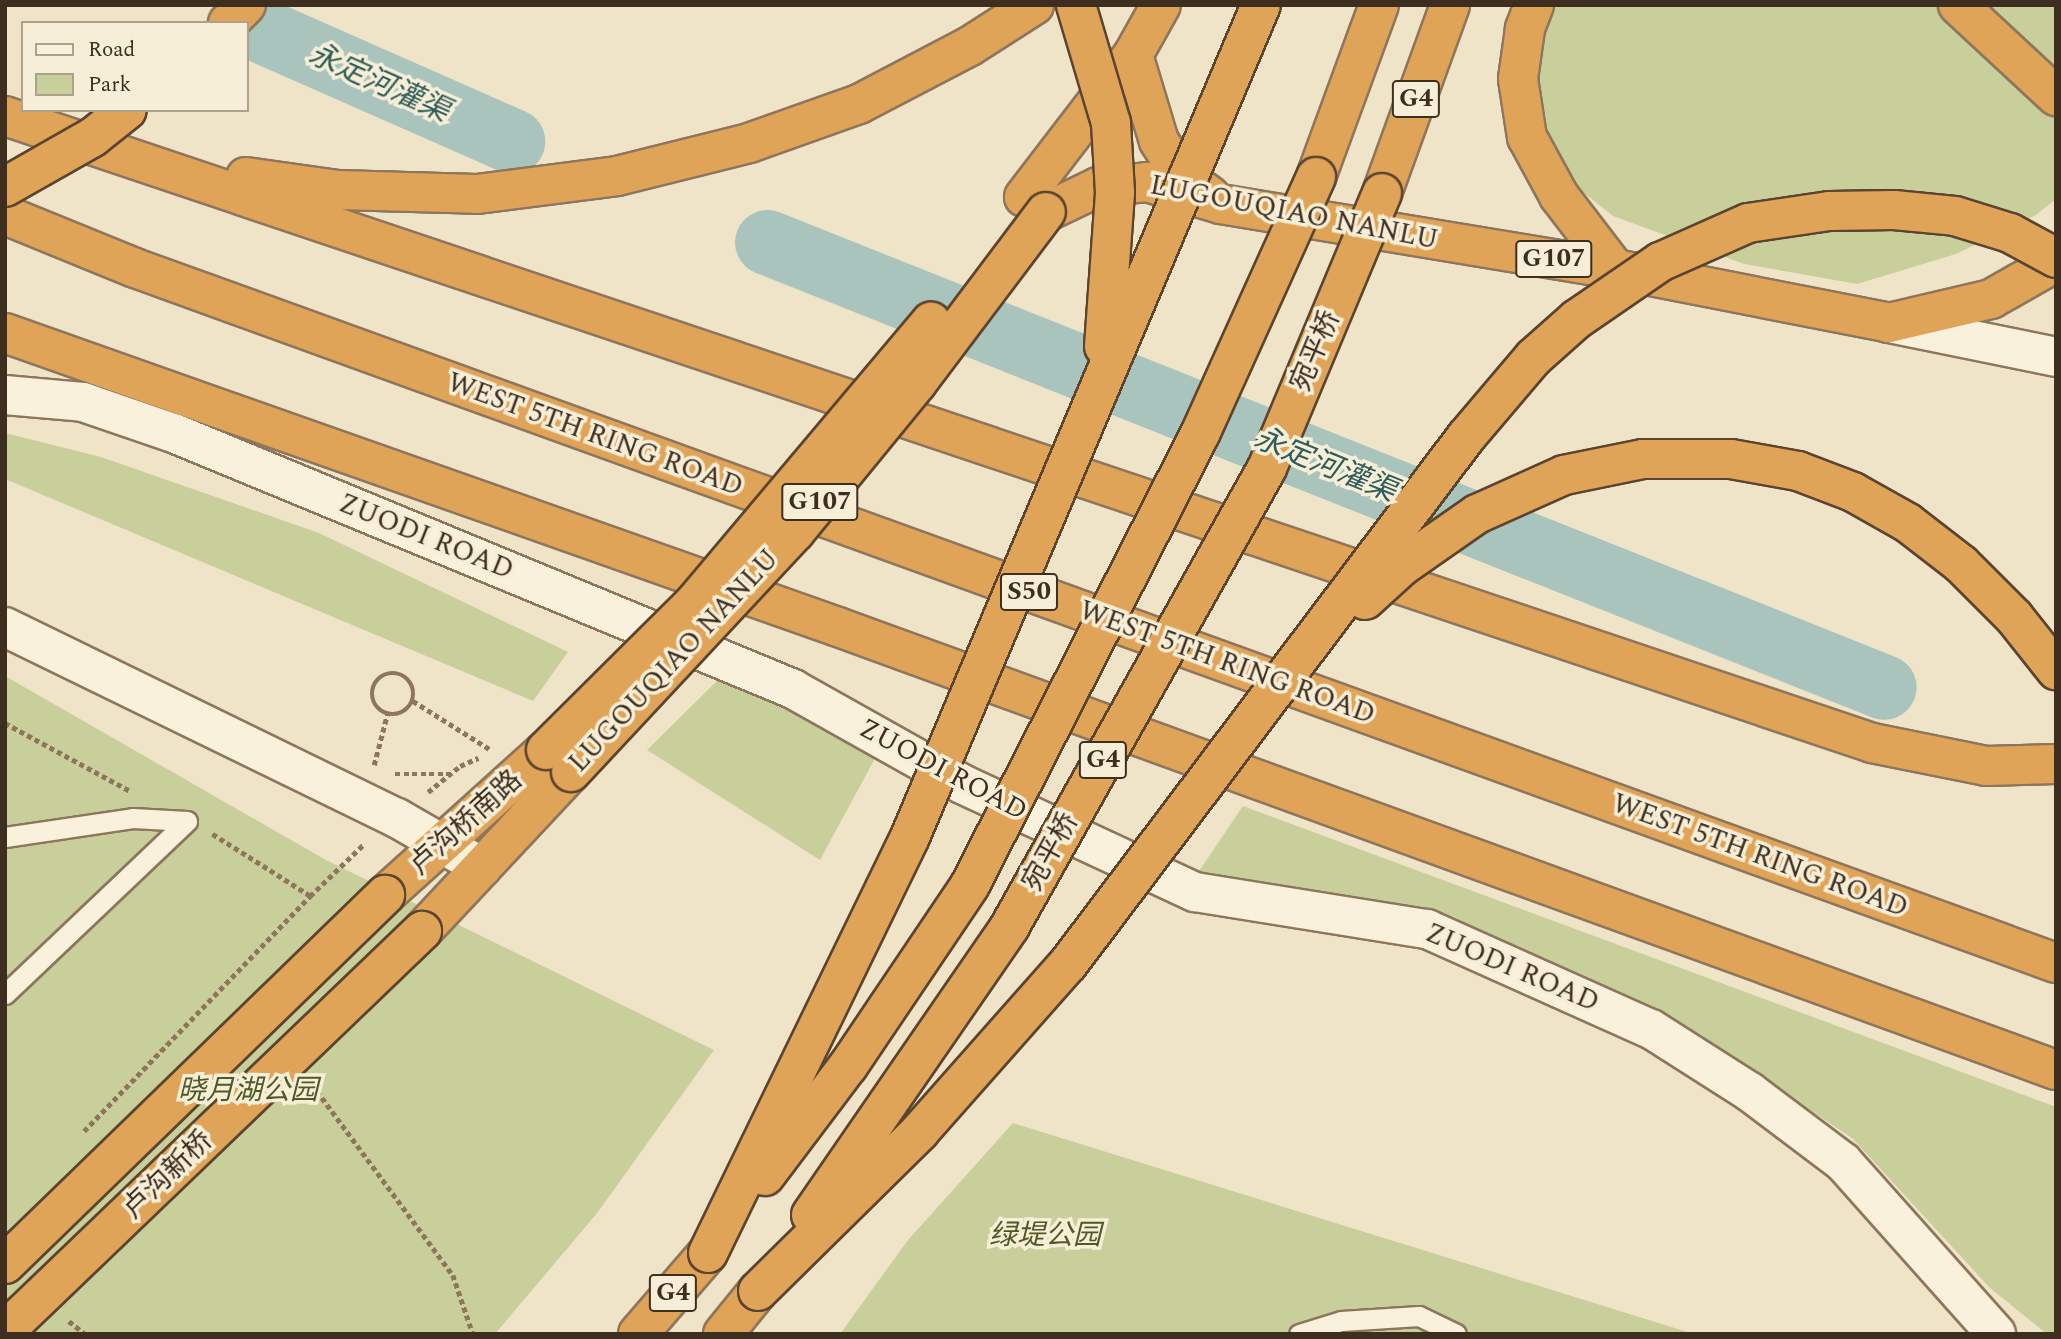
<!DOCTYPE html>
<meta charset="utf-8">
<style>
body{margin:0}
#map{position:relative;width:2061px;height:1339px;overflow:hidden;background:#f0e4c8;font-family:Spectral,"Noto Sans SC",serif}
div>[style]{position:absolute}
.green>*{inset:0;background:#c9cf9b}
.river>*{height:65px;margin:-32.5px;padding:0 32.5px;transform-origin:32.5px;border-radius:32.5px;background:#a9c4bc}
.path>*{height:4.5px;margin-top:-2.25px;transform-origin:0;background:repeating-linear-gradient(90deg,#8d765c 0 5px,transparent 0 8.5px)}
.path>.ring{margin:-2.25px;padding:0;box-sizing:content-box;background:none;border:4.5px solid #8d765c;border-radius:50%}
.roads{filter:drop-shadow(2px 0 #8d765c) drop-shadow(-2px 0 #8d765c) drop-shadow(0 2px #8d765c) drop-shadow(0 -2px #8d765c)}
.lane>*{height:19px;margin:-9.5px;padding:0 9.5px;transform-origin:9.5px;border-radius:9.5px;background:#faf1dc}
.secondary>*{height:38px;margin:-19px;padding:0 19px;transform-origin:19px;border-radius:19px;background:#faf1dc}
.highway>*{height:38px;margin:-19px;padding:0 19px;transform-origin:19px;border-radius:19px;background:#e0a458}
.bridges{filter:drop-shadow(2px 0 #5b4430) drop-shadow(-2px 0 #5b4430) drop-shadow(0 2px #5b4430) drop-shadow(0 -2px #5b4430)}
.highway-bridge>*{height:38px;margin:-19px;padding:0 19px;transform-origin:19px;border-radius:19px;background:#e0a458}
span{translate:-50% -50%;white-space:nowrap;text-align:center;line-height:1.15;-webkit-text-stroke:7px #f7eed8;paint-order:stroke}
.shield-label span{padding:2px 5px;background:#f7eed8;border:2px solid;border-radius:5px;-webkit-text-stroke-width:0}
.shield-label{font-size:26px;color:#3d2e20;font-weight:700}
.street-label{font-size:28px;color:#3d2e20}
.park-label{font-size:28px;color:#4d5a26;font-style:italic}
.water-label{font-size:30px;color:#2f5d5a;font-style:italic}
.frame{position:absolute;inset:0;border:7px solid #3d2e20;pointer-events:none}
.legend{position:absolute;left:21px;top:21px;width:228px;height:91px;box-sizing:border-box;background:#f7eed8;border:2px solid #ada18e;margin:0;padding:9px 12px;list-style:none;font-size:21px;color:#3d2e20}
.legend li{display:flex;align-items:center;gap:14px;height:35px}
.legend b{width:35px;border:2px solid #ada18e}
</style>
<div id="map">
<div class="green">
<i style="clip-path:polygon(1527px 5px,2056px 5px,2056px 199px,2036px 215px,1956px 254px,1857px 284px,1744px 264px,1613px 216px,1564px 177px,1534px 107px)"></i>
<i style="clip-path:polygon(5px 433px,101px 457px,319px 533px,568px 652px,533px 701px,5px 479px)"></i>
<i style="clip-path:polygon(725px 673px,879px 751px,820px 860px,647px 750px)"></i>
<i style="clip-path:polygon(5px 676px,326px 860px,714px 1050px,598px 1212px,495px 1334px,5px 1334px)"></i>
<i style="clip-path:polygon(1243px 806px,2056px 1107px,2056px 1334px,2047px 1334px,1990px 1288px,1852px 1138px,1688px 1029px,1437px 916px,1197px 874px)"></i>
<i style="clip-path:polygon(1013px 1123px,1694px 1334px,840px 1334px,908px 1240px)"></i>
</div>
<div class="river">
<i style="left:247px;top:24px;width:290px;rotate:23.8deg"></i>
<i style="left:767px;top:242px;width:1202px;rotate:21.72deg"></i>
</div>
<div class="path">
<i class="ring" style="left:372px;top:673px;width:37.5px;height:37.5px"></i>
<i style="left:413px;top:701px;width:92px;rotate:32.1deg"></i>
<i style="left:5px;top:723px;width:142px;rotate:28.5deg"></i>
<i style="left:374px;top:765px;width:52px;rotate:-75.4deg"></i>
<i style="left:395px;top:774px;width:54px"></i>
<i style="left:428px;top:792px;width:41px;rotate:-39.1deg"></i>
<i style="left:460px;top:766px;width:20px;rotate:-24deg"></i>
<i style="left:310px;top:896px;width:75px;rotate:-43.9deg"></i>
<i style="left:312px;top:1084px;width:237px;rotate:53.6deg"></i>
<i style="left:453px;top:1275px;width:62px;rotate:71.3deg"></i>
<i style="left:84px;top:1131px;width:326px;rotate:-46.1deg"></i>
<i style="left:310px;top:896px;width:116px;rotate:-147.7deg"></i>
<i style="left:69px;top:1321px;width:21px;rotate:39deg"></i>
</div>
<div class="roads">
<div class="lane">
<i style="left:5px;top:837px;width:129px;rotate:-8.4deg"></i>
<i style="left:133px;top:818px;width:54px;rotate:3.2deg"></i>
<i style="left:5px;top:994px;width:251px;rotate:-43.5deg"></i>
<i style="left:1299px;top:1334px;width:44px;rotate:-17.2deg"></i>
<i style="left:1341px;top:1321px;width:78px;rotate:-3.7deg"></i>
<i style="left:1419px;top:1316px;width:41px;rotate:25.9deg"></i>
</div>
<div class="secondary">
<i style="left:1889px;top:323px;width:170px;rotate:11.5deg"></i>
<i style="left:5px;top:395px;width:78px;rotate:5.1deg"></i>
<i style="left:83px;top:402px;width:98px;rotate:19deg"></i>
<i style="left:176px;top:434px;width:668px;rotate:22.45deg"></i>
<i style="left:793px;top:689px;width:194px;rotate:29.3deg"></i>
<i style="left:962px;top:784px;width:257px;rotate:24.9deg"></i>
<i style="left:1195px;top:892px;width:235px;rotate:9.1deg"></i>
<i style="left:1427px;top:929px;width:245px;rotate:24.1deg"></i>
<i style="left:1651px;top:1029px;width:117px;rotate:32.5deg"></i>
<i style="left:1750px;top:1092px;width:116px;rotate:37deg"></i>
<i style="left:1843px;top:1162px;width:230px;rotate:48.3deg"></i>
<i style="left:5px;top:627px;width:436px;rotate:26deg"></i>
<i style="left:397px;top:818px;width:98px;rotate:30deg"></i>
</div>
<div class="highway">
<i style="left:1534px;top:5px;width:26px;rotate:111deg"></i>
<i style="left:1525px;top:29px;width:50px;rotate:98deg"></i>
<i style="left:1518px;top:79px;width:59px;rotate:81.2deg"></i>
<i style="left:1527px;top:137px;width:67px;rotate:61.5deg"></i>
<i style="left:1559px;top:196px;width:92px;rotate:52.5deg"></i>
<i style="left:1958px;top:5px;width:134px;rotate:42.9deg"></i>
<i style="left:228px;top:23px;width:25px;rotate:-45deg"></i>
<i style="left:1133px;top:55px;width:90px;rotate:73.2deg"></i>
<i style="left:1159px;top:141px;width:39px;rotate:58deg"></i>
<i style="left:1180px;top:174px;width:37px;rotate:36deg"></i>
<i style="left:5px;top:116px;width:1969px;rotate:18.56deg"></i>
<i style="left:1872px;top:743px;width:116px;rotate:11.4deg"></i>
<i style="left:1986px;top:766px;width:70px;rotate:-1.6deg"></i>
<i style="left:246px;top:177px;width:93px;rotate:8deg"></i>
<i style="left:338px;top:190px;width:139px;rotate:1.6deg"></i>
<i style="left:477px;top:194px;width:141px;rotate:-7.3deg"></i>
<i style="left:617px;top:176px;width:136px;rotate:-14deg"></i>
<i style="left:749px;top:143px;width:117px;rotate:-19.5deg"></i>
<i style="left:859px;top:104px;width:125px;rotate:-27.6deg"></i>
<i style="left:970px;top:46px;width:76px;rotate:-32.6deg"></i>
<i style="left:1316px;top:177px;width:183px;rotate:-69.9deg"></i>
<i style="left:1382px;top:193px;width:200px;rotate:-70.1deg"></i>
<i style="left:1024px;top:197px;width:179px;rotate:-52.5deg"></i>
<i style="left:1133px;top:55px;width:57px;rotate:-60.8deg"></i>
<i style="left:1046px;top:212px;width:58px;rotate:-25.7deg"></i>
<i style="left:1098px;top:187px;width:49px;rotate:-5.8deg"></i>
<i style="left:1147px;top:182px;width:77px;rotate:16.6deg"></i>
<i style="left:1221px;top:204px;width:399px;rotate:9.4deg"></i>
<i style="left:1615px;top:269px;width:279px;rotate:11.1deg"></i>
<i style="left:1889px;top:323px;width:105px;rotate:-13.2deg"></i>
<i style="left:1991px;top:299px;width:75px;rotate:-29.6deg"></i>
<i style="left:5px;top:215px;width:140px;rotate:22.2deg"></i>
<i style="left:135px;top:268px;width:2043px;rotate:19.89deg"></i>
<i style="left:5px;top:333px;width:883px;rotate:19.44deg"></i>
<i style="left:838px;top:627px;width:1296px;rotate:19.99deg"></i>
<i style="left:385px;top:895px;width:217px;rotate:-42deg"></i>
<i style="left:422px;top:931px;width:218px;rotate:-46.9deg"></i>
<i style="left:638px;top:1334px;width:107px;rotate:-49.2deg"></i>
<i style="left:723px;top:1334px;width:55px;rotate:-50.9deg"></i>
</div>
</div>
<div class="bridges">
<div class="highway-bridge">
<i style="left:1076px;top:5px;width:123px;rotate:73.5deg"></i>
<i style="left:1111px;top:123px;width:70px;rotate:86.7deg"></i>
<i style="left:1115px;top:193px;width:154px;rotate:94.1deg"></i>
<i style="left:5px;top:187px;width:101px;rotate:-29.6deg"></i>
<i style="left:93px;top:137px;width:43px;rotate:-38.5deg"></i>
<i style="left:1365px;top:600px;width:49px;rotate:-42.5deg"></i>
<i style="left:1401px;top:567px;width:93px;rotate:-34.9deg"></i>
<i style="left:1477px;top:514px;width:95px;rotate:-24.1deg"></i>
<i style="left:1564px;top:475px;width:81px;rotate:-11.4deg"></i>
<i style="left:1643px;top:459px;width:88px"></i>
<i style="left:1731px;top:459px;width:68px;rotate:10.2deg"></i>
<i style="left:1798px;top:471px;width:59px;rotate:20.9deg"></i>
<i style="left:1853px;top:492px;width:63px;rotate:29.4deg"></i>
<i style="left:1908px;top:523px;width:67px;rotate:37.7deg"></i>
<i style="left:1961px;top:564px;width:75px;rotate:45deg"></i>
<i style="left:2014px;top:617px;width:68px;rotate:51.6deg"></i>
<i style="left:546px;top:750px;width:209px;rotate:-44.8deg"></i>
<i style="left:694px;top:603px;width:368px;rotate:-49.9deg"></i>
<i style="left:571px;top:772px;width:328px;rotate:-47deg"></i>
<i style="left:795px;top:532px;width:193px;rotate:-50.7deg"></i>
<i style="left:917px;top:383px;width:214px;rotate:-53deg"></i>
<i style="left:765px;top:1176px;width:138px;rotate:-53deg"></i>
<i style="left:848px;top:1066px;width:218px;rotate:-56deg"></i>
<i style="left:970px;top:885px;width:506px;rotate:-62.98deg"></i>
<i style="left:1200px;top:434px;width:282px;rotate:-65.7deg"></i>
<i style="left:811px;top:1215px;width:351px;rotate:-55.4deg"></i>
<i style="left:1010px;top:926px;width:525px;rotate:-60.7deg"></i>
<i style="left:1267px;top:468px;width:298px;rotate:-67.3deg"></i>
<i style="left:708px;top:1253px;width:462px;rotate:-64.1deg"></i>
<i style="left:910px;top:837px;width:903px;rotate:-67.13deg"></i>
<i style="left:5px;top:1264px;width:530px;rotate:-44.16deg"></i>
<i style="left:758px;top:1291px;width:228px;rotate:-44.6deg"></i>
<i style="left:920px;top:1131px;width:223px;rotate:-48.5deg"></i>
<i style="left:1068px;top:964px;width:660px;rotate:-52.94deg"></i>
<i style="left:1466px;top:437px;width:104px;rotate:-49.7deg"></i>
<i style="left:1533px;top:358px;width:59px;rotate:-41.6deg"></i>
<i style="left:1577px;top:319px;width:101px;rotate:-34.5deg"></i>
<i style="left:1660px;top:262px;width:96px;rotate:-23.9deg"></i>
<i style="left:1748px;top:223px;width:82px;rotate:-8.4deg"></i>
<i style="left:1829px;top:211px;width:65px;rotate:-0.9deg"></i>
<i style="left:1894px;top:210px;width:61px;rotate:5.6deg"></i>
<i style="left:1955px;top:216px;width:58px;rotate:17.2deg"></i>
<i style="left:2010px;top:233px;width:52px;rotate:28.5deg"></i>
<i style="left:5px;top:1331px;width:578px;rotate:-43.81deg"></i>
</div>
</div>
<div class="shield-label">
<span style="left:1416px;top:99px">G4</span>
<span style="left:1554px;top:259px">G107</span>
<span style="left:820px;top:502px">G107</span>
<span style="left:1029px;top:592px">S50</span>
<span style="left:1103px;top:760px">G4</span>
<span style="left:673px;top:1293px">G4</span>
</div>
<div class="street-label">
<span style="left:1294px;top:213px;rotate:11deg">LUGOUQIAO NANLU</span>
<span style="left:1316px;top:351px;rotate:-67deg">宛平桥</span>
<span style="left:595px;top:435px;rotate:20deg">WEST 5TH RING ROAD</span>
<span style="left:426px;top:537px;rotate:22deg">ZUODI ROAD</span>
<span style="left:674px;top:661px;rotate:-47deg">LUGOUQIAO NANLU</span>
<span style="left:1227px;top:663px;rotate:20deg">WEST 5TH RING ROAD</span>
<span style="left:943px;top:770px;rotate:28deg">ZUODI ROAD</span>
<span style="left:466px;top:823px;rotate:-42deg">卢沟桥南路</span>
<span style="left:1051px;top:852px;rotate:-61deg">宛平桥</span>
<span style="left:1760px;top:856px;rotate:20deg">WEST 5TH RING ROAD</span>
<span style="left:1512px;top:968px;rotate:23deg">ZUODI ROAD</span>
<span style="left:168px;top:1175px;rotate:-44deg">卢沟新桥</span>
</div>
<div class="park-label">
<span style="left:248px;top:1091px">晓月湖公园</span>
<span style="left:1045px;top:1236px">绿堤公园</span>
</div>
<div class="water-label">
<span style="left:379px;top:83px;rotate:24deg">永定河灌渠</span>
<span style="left:1325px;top:465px;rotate:22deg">永定河灌渠</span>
</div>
<div class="frame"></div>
<ul class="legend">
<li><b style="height:9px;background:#faf1dc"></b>Road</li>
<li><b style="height:19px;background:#c9cf9b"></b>Park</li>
</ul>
</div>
